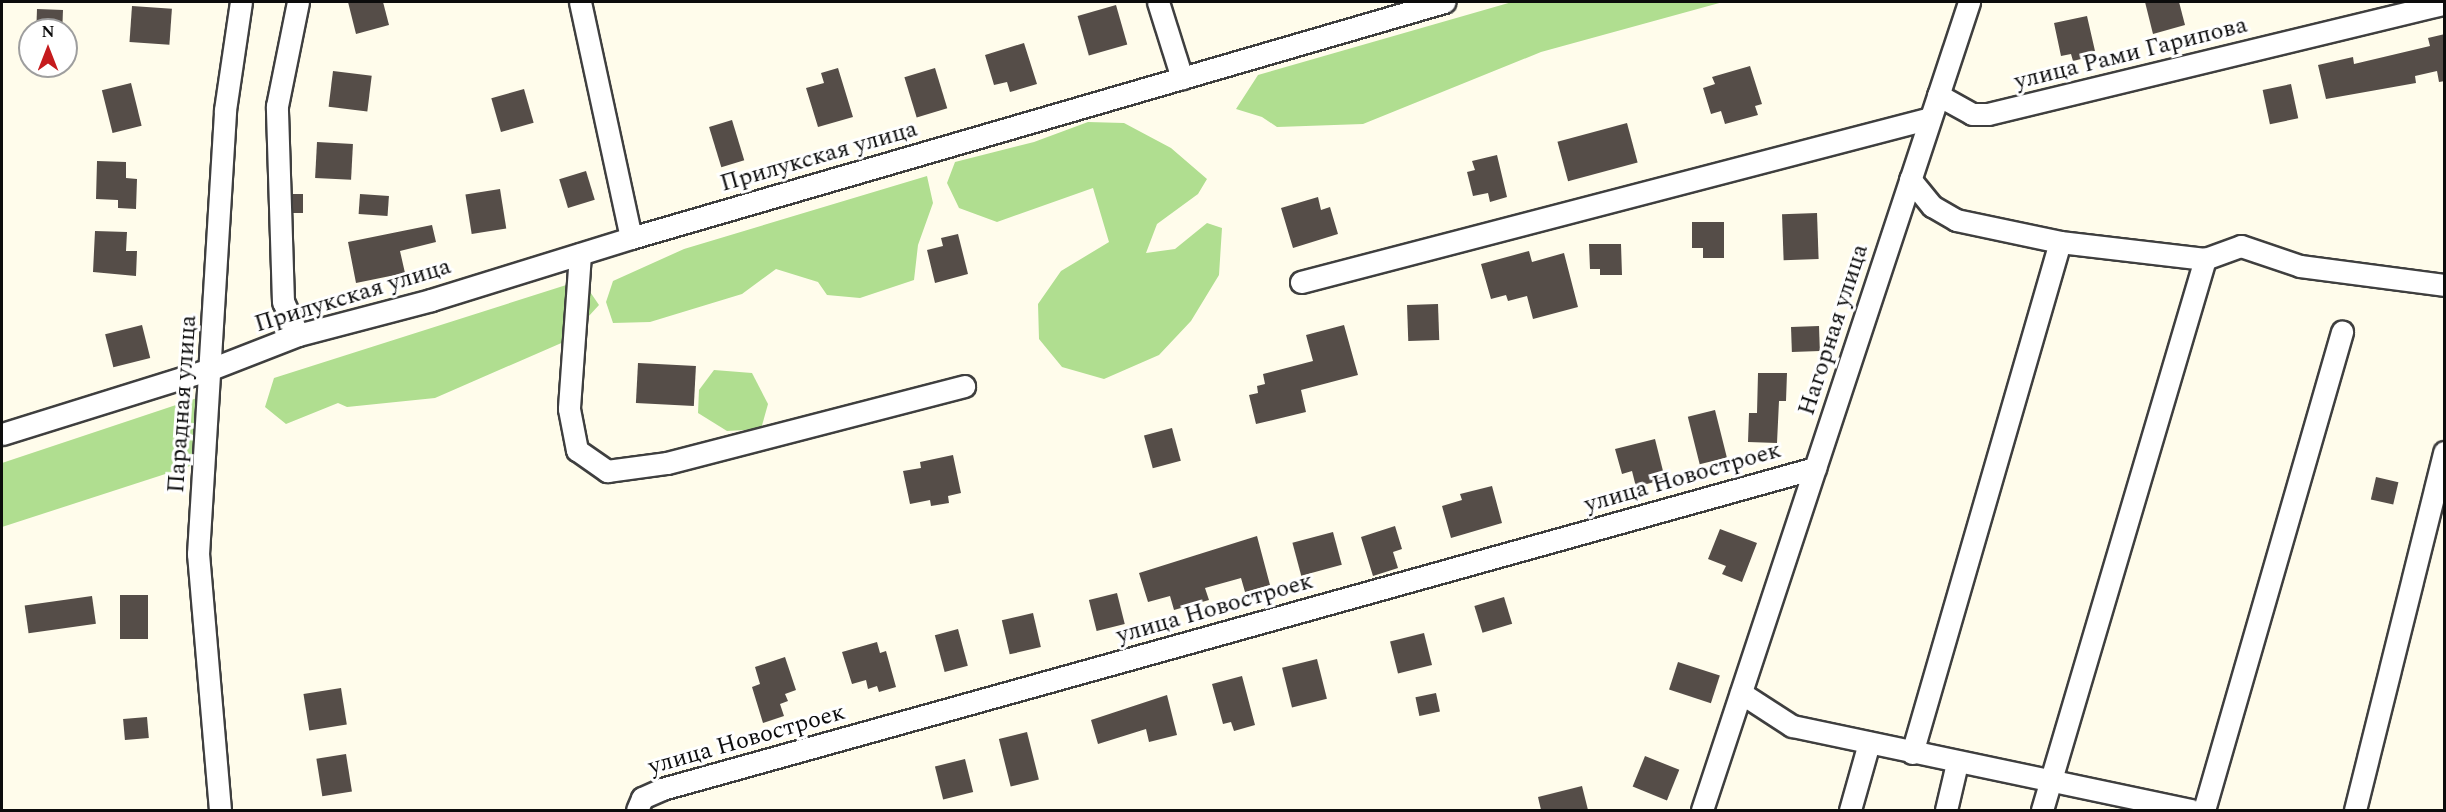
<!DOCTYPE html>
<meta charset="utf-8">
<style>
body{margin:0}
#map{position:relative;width:2446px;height:812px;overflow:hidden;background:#fffceb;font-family:Spectral,serif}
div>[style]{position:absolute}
.forest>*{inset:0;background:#b0de90}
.building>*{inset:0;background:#554d48;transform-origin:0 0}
.roads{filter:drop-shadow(2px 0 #3f3f3f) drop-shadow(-2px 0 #3f3f3f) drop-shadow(0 2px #3f3f3f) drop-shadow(0 -2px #3f3f3f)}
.minor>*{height:21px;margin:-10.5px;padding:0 10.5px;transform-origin:10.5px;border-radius:10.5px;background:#fff}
span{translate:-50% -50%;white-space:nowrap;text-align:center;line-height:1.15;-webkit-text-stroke:6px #fff;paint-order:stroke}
.street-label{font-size:24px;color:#0c0c0c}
.frame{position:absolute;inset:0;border:3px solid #0c0c0c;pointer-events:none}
.north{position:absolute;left:18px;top:18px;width:60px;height:60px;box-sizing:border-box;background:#fff;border:2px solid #9e9e9e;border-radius:50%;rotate:0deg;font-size:16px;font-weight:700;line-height:24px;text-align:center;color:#0c0c0c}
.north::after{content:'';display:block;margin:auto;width:21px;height:27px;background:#c51b1d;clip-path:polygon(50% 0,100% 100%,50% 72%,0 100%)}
</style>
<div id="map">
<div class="forest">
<i style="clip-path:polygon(1512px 2px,1723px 2px,1541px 52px,1363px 124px,1277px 127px,1262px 117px,1236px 109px,1258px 75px)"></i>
<i style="clip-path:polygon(1088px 122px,1124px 123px,1171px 148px,1207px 179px,1198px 194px,1157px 224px,1146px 253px,1175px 249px,1207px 223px,1222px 228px,1219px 275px,1191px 321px,1159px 355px,1104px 379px,1062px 367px,1039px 339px,1038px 304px,1061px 271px,1109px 242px,1093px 188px,997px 222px,959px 208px,947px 183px,955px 162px,1034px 142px)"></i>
<i style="clip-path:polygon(927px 176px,933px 203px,918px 245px,914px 280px,860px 298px,827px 295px,818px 282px,776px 269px,742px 294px,650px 322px,613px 323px,606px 302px,613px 281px,684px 249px)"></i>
<i style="clip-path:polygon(582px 280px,599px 305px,566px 341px,435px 398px,347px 407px,338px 403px,286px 424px,265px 407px,274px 378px)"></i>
<i style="clip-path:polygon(714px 370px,752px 373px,768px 404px,761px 429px,727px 431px,698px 413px,699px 390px)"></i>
<i style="clip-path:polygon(209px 394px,190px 466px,2px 527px,2px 463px)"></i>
</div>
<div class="building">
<i style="clip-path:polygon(348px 2px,383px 2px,389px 25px,356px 34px)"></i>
<i style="clip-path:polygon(2145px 2px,2179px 2px,2185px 25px,2153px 34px)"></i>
<i style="left:1116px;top:5px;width:41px;height:40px;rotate:74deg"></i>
<i style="left:132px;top:6px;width:40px;height:36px;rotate:4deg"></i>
<i style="left:37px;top:9px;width:26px;height:19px;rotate:2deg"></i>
<i style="clip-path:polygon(2087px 16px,2095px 51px,2087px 52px,2089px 57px,2073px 61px,2071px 54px,2061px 56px,2054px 23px)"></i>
<i style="clip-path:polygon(2445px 34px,2445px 81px,2439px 82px,2437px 71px,2415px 76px,2416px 83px,2326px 99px,2318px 65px,2353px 57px,2354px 64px,2430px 46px,2428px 38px)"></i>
<i style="clip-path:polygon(1024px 43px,1037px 84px,1010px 92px,1007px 82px,994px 85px,985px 55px)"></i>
<i style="clip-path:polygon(1750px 66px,1762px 104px,1755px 106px,1758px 115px,1725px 124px,1721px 111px,1711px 114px,1703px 88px,1715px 84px,1712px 77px)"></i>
<i style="clip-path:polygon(838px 68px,853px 117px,818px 127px,806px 88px,824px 83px,821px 73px)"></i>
<i style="left:935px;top:68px;width:42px;height:32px;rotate:73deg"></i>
<i style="left:333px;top:71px;width:39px;height:36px;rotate:7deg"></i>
<i style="left:131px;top:83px;width:44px;height:30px;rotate:76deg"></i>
<i style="left:2291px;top:84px;width:35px;height:29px;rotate:78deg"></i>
<i style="left:524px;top:89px;width:35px;height:34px;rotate:74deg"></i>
<i style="left:732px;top:120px;width:42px;height:24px;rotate:73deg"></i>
<i style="left:1627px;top:123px;width:41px;height:72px;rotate:75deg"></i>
<i style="left:317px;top:142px;width:36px;height:36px;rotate:3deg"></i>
<i style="clip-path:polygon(1497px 155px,1507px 197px,1490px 202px,1488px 193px,1473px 196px,1467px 172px,1475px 170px,1472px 161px)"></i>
<i style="clip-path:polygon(97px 161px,126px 162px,126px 178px,137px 179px,136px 209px,118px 208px,118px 200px,96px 199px)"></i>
<i style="left:586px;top:171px;width:30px;height:28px;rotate:73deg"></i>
<i style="left:500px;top:189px;width:40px;height:35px;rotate:81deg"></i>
<i style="left:292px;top:194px;width:11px;height:19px"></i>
<i style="left:360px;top:194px;width:29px;height:20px;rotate:4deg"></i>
<i style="clip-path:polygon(1318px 197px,1321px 210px,1330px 207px,1338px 234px,1293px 248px,1281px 208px)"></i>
<i style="left:1817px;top:213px;width:46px;height:35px;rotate:88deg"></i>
<i style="clip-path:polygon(1692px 222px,1724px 222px,1724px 258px,1703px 258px,1703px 248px,1692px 248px)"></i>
<i style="clip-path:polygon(432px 225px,436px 242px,400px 251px,405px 273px,356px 283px,348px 242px)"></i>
<i style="clip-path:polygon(95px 231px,127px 232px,126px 251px,137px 251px,136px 276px,93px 272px)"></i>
<i style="clip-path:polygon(958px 234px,968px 274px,935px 283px,927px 250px,943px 246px,941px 238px)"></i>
<i style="clip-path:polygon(1589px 244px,1621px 244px,1622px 275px,1600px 275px,1600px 269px,1590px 269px)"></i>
<i style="clip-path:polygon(1529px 251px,1532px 262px,1564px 253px,1578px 307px,1533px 319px,1527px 296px,1508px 301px,1506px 295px,1491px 299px,1481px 264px)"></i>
<i style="left:1438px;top:304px;width:36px;height:31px;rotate:88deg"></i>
<i style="left:142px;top:325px;width:34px;height:38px;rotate:76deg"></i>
<i style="clip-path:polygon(1344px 325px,1358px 375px,1301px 390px,1306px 412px,1256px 424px,1249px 395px,1258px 393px,1257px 386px,1265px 384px,1263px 374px,1313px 361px,1306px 335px)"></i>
<i style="left:1819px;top:326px;width:25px;height:28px;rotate:88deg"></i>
<i style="left:638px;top:363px;width:58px;height:40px;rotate:3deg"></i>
<i style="clip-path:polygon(1758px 373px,1787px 373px,1786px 401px,1779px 401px,1777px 443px,1748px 442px,1749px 413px,1757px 413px)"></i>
<i style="left:1715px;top:410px;width:49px;height:28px;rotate:76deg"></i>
<i style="left:1172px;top:428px;width:34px;height:29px;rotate:75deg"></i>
<i style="clip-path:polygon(1655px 439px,1665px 479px,1636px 487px,1632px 471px,1622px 474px,1615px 449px)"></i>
<i style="clip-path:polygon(953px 455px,961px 493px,948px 496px,949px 503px,931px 506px,930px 500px,910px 504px,903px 471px,921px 468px,920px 462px)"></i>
<i style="left:2376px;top:477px;width:23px;height:23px;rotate:13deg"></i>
<i style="clip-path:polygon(1492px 486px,1502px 523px,1451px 538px,1442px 506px,1462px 500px,1460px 494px)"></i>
<i style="clip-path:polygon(1395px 526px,1402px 549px,1393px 552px,1398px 568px,1373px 576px,1361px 537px)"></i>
<i style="clip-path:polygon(1720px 529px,1757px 543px,1742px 582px,1722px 574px,1726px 566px,1708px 559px)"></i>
<i style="left:1333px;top:532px;width:34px;height:42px;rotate:75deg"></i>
<i style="clip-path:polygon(1257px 536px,1270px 585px,1245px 592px,1241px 578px,1205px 588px,1209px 600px,1174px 610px,1170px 596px,1148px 602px,1139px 573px)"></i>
<i style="left:1117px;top:593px;width:32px;height:29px;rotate:76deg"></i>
<i style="left:120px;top:595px;width:28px;height:44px"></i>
<i style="left:92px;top:596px;width:28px;height:68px;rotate:82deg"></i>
<i style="left:1504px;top:597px;width:28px;height:31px;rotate:73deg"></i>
<i style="left:1033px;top:613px;width:35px;height:32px;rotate:77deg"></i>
<i style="left:958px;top:629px;width:38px;height:24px;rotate:75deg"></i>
<i style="left:1424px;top:633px;width:33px;height:35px;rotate:76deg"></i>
<i style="clip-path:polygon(877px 642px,880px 653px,886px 651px,896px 687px,879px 692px,877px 686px,868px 689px,866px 680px,852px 684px,842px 652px)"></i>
<i style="clip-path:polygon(785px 657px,796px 690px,785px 694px,788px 701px,780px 704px,784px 716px,763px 723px,752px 687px,760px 684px,755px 667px)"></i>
<i style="left:1317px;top:659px;width:41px;height:36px;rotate:76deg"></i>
<i style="left:1678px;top:662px;width:44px;height:29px;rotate:18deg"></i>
<i style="clip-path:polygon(1242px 676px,1255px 725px,1234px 731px,1231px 722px,1223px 724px,1212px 684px)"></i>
<i style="left:341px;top:688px;width:37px;height:38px;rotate:81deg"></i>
<i style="left:1436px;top:693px;width:19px;height:21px;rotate:78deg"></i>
<i style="clip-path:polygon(1167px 695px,1177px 735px,1149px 742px,1146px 729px,1098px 744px,1091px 720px)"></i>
<i style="left:147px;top:717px;width:21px;height:24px;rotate:85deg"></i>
<i style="left:1027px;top:732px;width:49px;height:29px;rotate:76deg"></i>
<i style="left:346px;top:754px;width:38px;height:30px;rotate:81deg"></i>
<i style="left:1645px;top:756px;width:37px;height:33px;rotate:22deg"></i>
<i style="left:965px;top:759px;width:34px;height:31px;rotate:76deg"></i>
<i style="clip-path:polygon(1582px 786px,1588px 810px,1541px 810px,1538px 797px)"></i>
</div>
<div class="roads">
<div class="minor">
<i style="left:580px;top:2px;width:241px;rotate:77.8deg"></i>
<i style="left:1158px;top:2px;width:80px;rotate:72.5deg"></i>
<i style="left:1938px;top:95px;width:39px;rotate:29deg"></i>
<i style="left:1972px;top:114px;width:16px"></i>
<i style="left:1988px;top:114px;width:469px;rotate:-13.6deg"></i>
<i style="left:1910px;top:179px;width:35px;rotate:51deg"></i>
<i style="left:1932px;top:206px;width:28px;rotate:30deg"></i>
<i style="left:1956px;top:220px;width:106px;rotate:11.9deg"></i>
<i style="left:2060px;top:242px;width:146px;rotate:6.7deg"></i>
<i style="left:2205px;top:259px;width:38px;rotate:-20deg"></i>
<i style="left:2241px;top:246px;width:62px;rotate:18.7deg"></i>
<i style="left:2300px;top:266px;width:145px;rotate:7.5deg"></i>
<i style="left:580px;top:254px;width:155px;rotate:94.1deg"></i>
<i style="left:569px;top:409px;width:42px;rotate:79deg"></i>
<i style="left:577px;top:450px;width:37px;rotate:35deg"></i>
<i style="left:607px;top:471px;width:61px;rotate:-7.6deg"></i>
<i style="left:667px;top:463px;width:307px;rotate:-14.5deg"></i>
<i style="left:1301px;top:282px;width:650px;rotate:-14.61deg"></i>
<i style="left:298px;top:335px;width:36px;rotate:-114deg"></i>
<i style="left:283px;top:302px;width:196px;rotate:-91.8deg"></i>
<i style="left:277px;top:106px;width:106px;rotate:-78.6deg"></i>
<i style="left:2px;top:434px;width:219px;rotate:-17.3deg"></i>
<i style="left:211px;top:369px;width:93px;rotate:-21.3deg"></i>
<i style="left:298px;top:335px;width:138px;rotate:-14.7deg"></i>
<i style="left:431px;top:300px;width:209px;rotate:-17.2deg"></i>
<i style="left:631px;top:238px;width:847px;rotate:-16.19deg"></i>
<i style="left:1741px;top:693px;width:61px;rotate:32.9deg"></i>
<i style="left:1792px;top:726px;width:408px;rotate:11.9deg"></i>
<i style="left:1912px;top:753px;width:532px;rotate:-73.85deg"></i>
<i style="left:220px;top:810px;width:257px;rotate:-94.9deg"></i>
<i style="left:198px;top:554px;width:445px;rotate:-86.5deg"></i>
<i style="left:225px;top:110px;width:109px;rotate:-81.6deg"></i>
<i style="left:637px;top:810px;width:13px;rotate:-67deg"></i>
<i style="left:642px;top:798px;width:22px;rotate:-24deg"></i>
<i style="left:662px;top:789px;width:1197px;rotate:-15.56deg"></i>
<i style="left:1702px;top:810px;width:851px;rotate:-71.71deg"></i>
<i style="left:1850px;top:810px;width:70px;rotate:-74.2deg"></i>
<i style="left:1946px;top:810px;width:48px;rotate:-76.8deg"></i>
<i style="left:2042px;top:810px;width:575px;rotate:-73.52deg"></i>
<i style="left:2204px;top:810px;width:498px;rotate:-73.9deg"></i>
<i style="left:2355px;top:810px;width:369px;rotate:-76deg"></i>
</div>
</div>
<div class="street-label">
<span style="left:2131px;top:54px;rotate:-14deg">улица Рами Гарипова</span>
<span style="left:819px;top:157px;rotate:-16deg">Прилукская улица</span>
<span style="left:353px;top:296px;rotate:-17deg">Прилукская улица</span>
<span style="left:1834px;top:330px;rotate:-72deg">Нагорная улица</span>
<span style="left:183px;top:404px;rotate:-86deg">Парадная улица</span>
<span style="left:1683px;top:478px;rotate:-16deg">улица Новостроек</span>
<span style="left:1215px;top:609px;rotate:-16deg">улица Новостроек</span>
<span style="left:747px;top:740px;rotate:-16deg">улица Новостроек</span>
</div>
<div class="frame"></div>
<div class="north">N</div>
</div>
